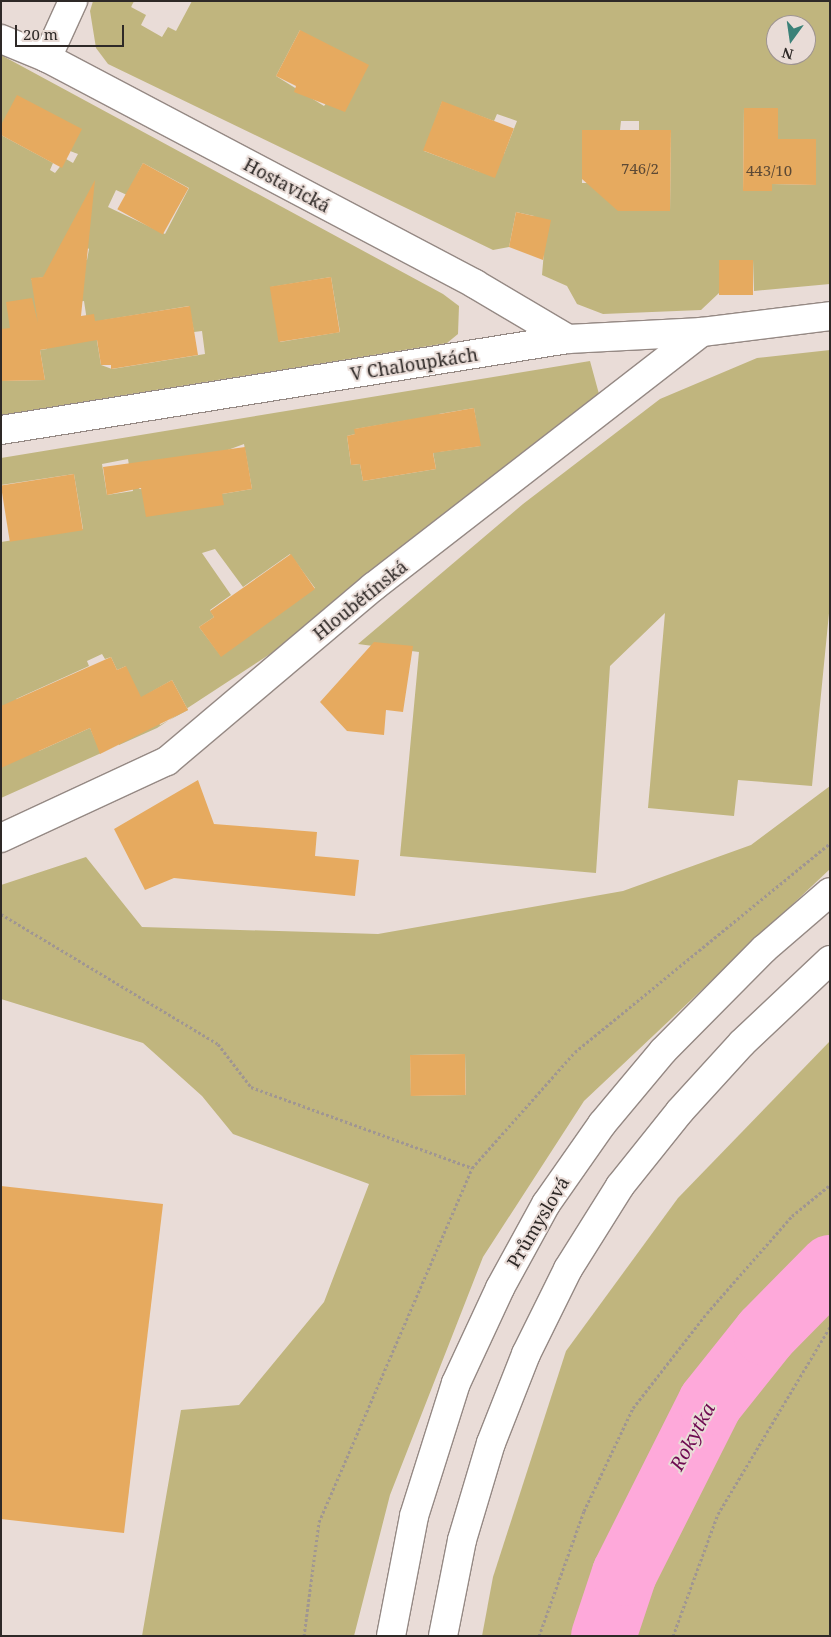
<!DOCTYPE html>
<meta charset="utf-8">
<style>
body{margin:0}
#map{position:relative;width:831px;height:1637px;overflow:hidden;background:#e9dcd7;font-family:"Noto Serif",serif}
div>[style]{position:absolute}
.green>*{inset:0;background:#c0b57e}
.river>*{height:65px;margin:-32.5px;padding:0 32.5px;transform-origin:32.5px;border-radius:32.5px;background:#fea9da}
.building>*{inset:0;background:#e6aa5f;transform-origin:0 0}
.path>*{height:3px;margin-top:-1.5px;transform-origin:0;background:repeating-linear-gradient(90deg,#a09692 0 2.5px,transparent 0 5px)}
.roads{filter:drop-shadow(1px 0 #958984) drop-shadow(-1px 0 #958984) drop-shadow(0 1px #958984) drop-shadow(0 -1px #958984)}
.minor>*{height:28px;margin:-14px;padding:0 14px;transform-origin:14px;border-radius:14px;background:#fff}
.primary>*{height:28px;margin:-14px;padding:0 14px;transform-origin:14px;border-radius:14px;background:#fff}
span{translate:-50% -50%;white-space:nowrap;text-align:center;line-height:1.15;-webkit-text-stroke:4px #e9dcd7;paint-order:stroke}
.number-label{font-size:15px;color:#5c4935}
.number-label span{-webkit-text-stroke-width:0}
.street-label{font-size:18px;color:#2e2927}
.water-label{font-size:19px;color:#6e0a50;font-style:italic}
.frame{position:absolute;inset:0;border:2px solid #2e2927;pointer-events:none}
.north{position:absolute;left:766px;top:15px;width:50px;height:50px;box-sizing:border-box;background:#e9dcd7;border:1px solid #9e9491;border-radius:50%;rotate:194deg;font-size:14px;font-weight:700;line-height:20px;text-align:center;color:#2e2927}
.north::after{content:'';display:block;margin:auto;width:18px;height:22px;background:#3b8178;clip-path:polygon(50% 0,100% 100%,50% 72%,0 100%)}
.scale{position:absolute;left:15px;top:25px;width:109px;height:22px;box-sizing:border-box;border:2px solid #2e2927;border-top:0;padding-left:6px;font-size:15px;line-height:18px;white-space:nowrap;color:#2e2927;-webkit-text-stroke:4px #e9dcd7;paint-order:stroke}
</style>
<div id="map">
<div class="green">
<i style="clip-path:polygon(evenodd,93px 1px,134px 1px,131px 7px,146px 15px,141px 25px,162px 37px,168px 27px,176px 31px,192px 1px,830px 1px,830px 284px,754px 291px,753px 260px,719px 260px,719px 293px,701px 310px,603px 314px,577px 304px,567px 286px,542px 275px,544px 251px,534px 216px,516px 212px,509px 247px,493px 250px,108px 64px,96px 48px,90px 11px,93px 1px,776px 25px,806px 25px,806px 55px,776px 55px,776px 25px,93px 1px,300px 30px,327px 102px,324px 106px,276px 76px,300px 30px,93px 1px,442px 102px,494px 121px,497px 114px,517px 121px,504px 154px,489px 150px,480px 172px,424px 151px,442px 102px,93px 1px,744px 108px,777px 108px,778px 139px,816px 139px,816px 185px,772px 184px,743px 191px,744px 108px,93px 1px,621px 121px,639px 121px,639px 131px,671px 131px,670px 211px,622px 211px,602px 183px,582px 183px,583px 130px,620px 130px,621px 121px)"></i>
<i style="clip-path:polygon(evenodd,1px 55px,443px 294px,459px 306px,458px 334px,447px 343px,1px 415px,1px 381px,45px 380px,40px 350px,47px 349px,36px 324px,1px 332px,1px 135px,53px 163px,50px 170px,55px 173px,66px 159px,73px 163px,78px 154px,1px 125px,1px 55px,143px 163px,189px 188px,165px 234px,108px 207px,116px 190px,127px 195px,143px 163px,1px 55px,81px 243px,89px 249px,87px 260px,55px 255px,81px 243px,1px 55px,58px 275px,62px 304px,84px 301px,89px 334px,31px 279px,58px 275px,1px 55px,331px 277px,340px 332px,280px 342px,271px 287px,331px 277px,1px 55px,189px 306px,194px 332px,202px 331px,205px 354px,112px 369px,101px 365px,96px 335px,104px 320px,189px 306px)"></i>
<i style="clip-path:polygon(830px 350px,830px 603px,812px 786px,738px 780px,734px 816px,648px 808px,665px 613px,610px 666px,596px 873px,400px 856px,419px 652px,358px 644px,523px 504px,660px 399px,757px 358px)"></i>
<i style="clip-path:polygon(evenodd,590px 361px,599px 394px,284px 645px,157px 728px,1px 798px,1px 542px,83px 529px,74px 474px,1px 485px,1px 458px,590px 361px,474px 408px,480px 446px,438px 452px,442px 435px,439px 414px,474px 408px,590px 361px,427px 417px,436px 469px,363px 481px,360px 464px,351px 465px,347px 436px,355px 434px,355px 429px,427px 417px,590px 361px,244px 444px,252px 489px,222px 494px,139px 489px,136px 464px,225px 451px,244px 444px,590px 361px,128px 459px,133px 491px,107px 495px,102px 464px,128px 459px,590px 361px,215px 549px,243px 587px,290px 554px,315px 588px,221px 656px,199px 627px,214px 617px,210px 610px,231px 595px,202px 553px,215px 549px,590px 361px,102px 654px,105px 659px,111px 657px,117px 670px,126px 666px,109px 720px,119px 745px,101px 753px,90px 728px,39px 751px,16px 699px,89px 666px,87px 661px,102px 654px,590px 361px,172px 680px,188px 710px,160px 725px,146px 695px,172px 680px)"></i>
<i style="clip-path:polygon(evenodd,830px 786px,830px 869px,584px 1101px,483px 1257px,390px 1495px,354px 1636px,142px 1636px,181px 1410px,239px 1405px,324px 1302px,369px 1184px,233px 1134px,202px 1096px,143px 1043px,1px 999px,1px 885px,86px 857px,142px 927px,378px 934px,623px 891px,751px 845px,830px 786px,465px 1054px,466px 1095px,411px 1096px,410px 1055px,465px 1054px)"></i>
<i style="clip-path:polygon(830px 1041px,830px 1636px,482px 1636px,493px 1577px,566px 1351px,678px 1198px)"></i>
</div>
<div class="river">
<i style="left:603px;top:1636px;width:66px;rotate:-71.6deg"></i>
<i style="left:624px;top:1573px;width:191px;rotate:-63.3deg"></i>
<i style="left:710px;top:1402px;width:88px;rotate:-51.4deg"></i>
<i style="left:765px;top:1333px;width:93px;rotate:-45.4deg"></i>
</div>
<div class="building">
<i style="clip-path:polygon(300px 30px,369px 65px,345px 112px,294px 92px,296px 86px,276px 76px)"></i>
<i style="clip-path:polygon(17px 95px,82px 129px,62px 168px,1px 135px,1px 125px)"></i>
<i style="left:442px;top:101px;width:77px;height:53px;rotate:21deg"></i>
<i style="clip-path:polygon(744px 108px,778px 108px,778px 139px,816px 139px,816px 185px,772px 184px,772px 191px,743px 191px)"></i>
<i style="clip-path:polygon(582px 130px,671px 130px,670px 211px,618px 211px,582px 179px)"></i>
<i style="left:143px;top:163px;width:52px;height:53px;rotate:29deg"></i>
<i style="clip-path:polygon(95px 180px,81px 316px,94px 314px,95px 321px,190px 306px,198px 355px,111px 369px,111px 365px,101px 365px,97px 340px,40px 350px,45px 380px,1px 381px,1px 329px,10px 328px,6px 302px,32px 298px,38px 323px,31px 278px,43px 277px)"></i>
<i style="clip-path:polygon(516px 212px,551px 220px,543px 260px,509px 247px)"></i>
<i style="left:719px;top:260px;width:34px;height:35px"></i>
<i style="left:331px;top:277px;width:56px;height:62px;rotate:81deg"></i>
<i style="clip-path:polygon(474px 408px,481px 446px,433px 453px,436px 469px,363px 481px,360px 464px,351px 465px,347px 436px,355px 434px,354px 429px)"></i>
<i style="clip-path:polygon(245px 447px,252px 489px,222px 494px,224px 505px,146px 517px,141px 488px,107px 495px,103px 467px)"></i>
<i style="left:74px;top:474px;width:57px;height:74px;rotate:81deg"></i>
<i style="clip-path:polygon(291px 554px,315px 589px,221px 657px,199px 627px,214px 617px,210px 611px)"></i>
<i style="clip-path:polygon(374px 642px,413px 646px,403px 712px,386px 710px,384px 735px,347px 731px,320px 702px)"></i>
<i style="clip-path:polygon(111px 657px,117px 670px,126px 666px,141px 697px,172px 680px,188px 710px,100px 754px,90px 728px,1px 768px,1px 706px)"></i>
<i style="clip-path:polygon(198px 780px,214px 824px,317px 832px,315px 856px,359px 860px,355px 896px,174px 878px,145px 890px,114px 829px)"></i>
<i style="left:465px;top:1054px;width:41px;height:55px;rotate:89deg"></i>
<i style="clip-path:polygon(1px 1186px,163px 1204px,124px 1533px,1px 1519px)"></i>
</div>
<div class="path">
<i style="left:1px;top:914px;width:253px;rotate:30.9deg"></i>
<i style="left:218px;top:1044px;width:54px;rotate:52.5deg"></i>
<i style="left:251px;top:1087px;width:235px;rotate:20.1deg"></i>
<i style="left:304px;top:1636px;width:115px;rotate:-82.5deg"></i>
<i style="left:319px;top:1522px;width:386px;rotate:-66.6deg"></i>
<i style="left:472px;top:1168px;width:155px;rotate:-48.4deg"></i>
<i style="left:575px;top:1052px;width:330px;rotate:-39.3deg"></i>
<i style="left:539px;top:1636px;width:133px;rotate:-70.2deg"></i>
<i style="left:584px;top:1511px;width:114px;rotate:-64.6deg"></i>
<i style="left:633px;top:1408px;width:120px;rotate:-52.1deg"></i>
<i style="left:707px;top:1313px;width:129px;rotate:-48.8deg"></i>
<i style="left:792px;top:1216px;width:49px;rotate:-39.2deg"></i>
<i style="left:673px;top:1636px;width:130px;rotate:-69.8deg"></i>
<i style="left:718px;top:1514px;width:218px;rotate:-59.1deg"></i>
</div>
<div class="roads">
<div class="minor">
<i style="left:1px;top:39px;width:50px;rotate:22.4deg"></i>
<i style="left:47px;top:58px;width:484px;rotate:27.8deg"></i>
<i style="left:475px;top:284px;width:108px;rotate:30.6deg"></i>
<i style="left:47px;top:58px;width:63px;rotate:-65.5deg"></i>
<i style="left:1px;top:430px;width:574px;rotate:-9.12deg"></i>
<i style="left:568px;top:339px;width:134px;rotate:-3deg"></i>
<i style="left:702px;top:332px;width:129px;rotate:-7.1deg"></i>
<i style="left:1px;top:838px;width:183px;rotate:-24.9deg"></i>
<i style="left:167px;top:761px;width:270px;rotate:-40.2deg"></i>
<i style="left:373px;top:587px;width:416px;rotate:-37.8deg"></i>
</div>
<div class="primary">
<i style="left:391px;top:1636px;width:122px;rotate:-79.1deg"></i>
<i style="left:414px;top:1516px;width:139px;rotate:-72.5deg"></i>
<i style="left:456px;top:1383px;width:105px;rotate:-65.1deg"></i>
<i style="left:500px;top:1288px;width:96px;rotate:-61.3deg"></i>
<i style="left:546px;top:1204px;width:98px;rotate:-55deg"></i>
<i style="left:602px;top:1124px;width:95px;rotate:-50.1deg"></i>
<i style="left:663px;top:1051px;width:144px;rotate:-45.3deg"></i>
<i style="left:764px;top:949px;width:87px;rotate:-40.8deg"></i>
<i style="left:443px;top:1636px;width:98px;rotate:-78.8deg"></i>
<i style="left:462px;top:1540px;width:101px;rotate:-73.4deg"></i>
<i style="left:491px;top:1443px;width:96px;rotate:-68.5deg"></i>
<i style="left:526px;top:1354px;width:95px;rotate:-63.7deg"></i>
<i style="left:568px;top:1269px;width:98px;rotate:-57.9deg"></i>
<i style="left:620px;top:1186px;width:96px;rotate:-51.3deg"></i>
<i style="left:680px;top:1111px;width:92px;rotate:-47.6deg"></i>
<i style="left:742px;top:1043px;width:121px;rotate:-43.3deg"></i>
</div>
</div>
<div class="number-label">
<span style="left:640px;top:169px">746/2</span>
<span style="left:769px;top:171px">443/10</span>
</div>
<div class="street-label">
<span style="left:287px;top:185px;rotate:28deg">Hostavická</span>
<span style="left:414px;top:364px;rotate:-9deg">V Chaloupkách</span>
<span style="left:360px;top:600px;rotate:-39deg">Hloubětínská</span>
<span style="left:538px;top:1222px;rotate:-59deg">Průmyslová</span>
</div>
<div class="water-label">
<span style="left:693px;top:1437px;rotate:-62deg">Rokytka</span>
</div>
<div class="frame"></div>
<div class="north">N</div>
<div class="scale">20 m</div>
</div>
